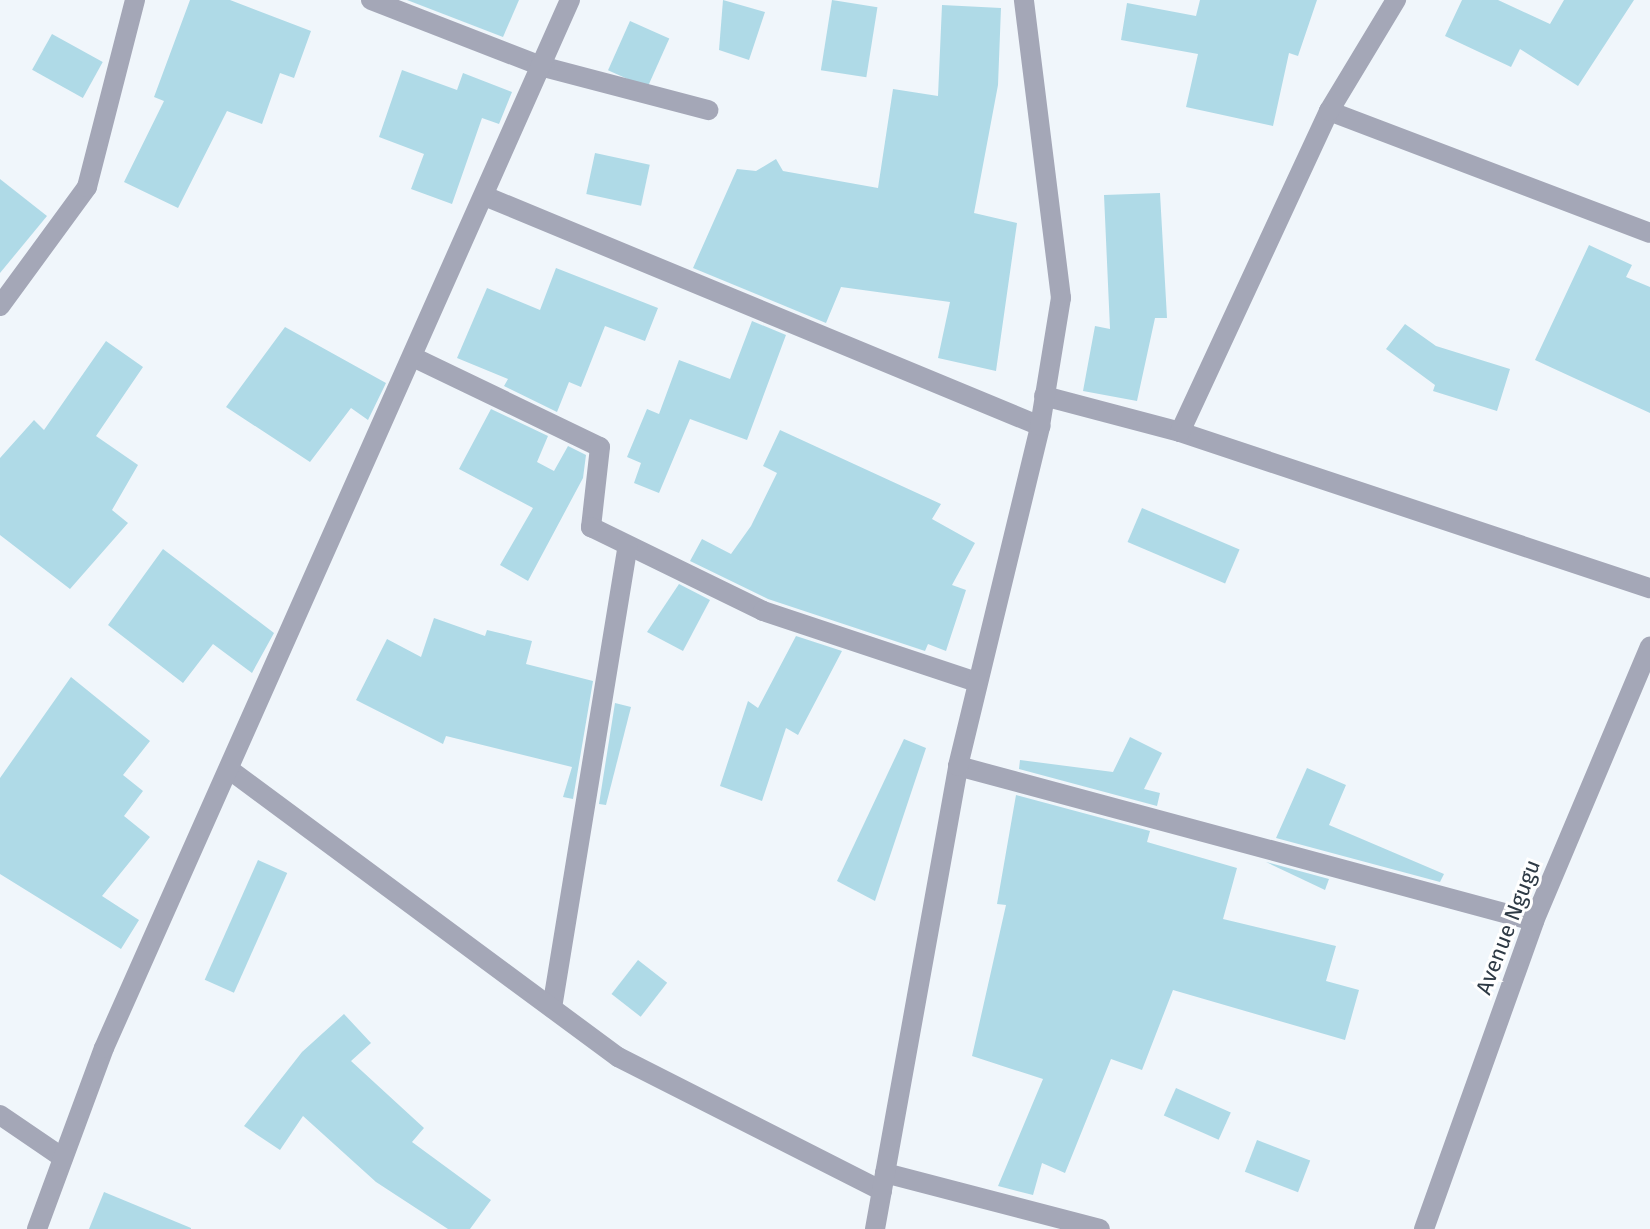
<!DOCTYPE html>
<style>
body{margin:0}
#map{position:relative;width:1650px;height:1229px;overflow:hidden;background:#f0f6fb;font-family:"Fira Sans",sans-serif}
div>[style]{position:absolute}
.building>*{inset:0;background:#afdae7;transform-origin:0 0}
.service>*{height:20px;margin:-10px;padding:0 10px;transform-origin:10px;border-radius:10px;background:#a4a7b7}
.minor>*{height:20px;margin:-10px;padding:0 10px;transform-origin:10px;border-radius:10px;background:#a4a7b7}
.tertiary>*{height:20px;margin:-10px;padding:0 10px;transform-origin:10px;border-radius:10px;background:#a4a7b7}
span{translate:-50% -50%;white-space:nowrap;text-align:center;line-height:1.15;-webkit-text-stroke:6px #fff;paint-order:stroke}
.street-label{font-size:22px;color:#2e3a45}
</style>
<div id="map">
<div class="building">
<i style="clip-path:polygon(190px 0,230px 0,311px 31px,294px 78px,280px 73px,262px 124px,227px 111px,178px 208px,124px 182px,164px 101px,154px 97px)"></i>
<i style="clip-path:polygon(407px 0,519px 0,503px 37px)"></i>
<i style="clip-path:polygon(723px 0,765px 12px,749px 60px,719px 50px)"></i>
<i style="left:832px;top:0;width:46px;height:71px;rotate:9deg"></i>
<i style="clip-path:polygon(1200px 0,1317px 0,1298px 56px,1289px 53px,1273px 126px,1186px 107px,1198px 54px,1121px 40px,1127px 3px,1196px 16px)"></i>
<i style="clip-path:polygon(1462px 0,1498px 0,1550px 24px,1564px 0,1634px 0,1578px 86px,1520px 49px,1511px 67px,1445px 36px)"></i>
<i style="clip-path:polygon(942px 5px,1001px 8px,998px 85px,974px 213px,1017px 223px,996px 371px,938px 358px,950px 302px,841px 287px,826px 323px,693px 268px,737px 169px,756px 171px,776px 159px,783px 171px,878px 188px,893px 89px,938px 96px)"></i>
<i style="left:630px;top:21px;width:43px;height:54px;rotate:24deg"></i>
<i style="left:52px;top:34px;width:58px;height:41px;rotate:29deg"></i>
<i style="clip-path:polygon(402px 70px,457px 90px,463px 73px,512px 92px,499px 124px,482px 118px,452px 204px,411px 189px,424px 154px,379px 137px)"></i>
<i style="left:595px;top:153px;width:56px;height:42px;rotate:12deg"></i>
<i style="clip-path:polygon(0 179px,47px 216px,0 273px)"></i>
<i style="clip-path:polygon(1160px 193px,1167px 318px,1155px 318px,1137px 401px,1083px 391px,1095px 326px,1110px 329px,1104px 195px)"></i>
<i style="clip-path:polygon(1589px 245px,1632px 265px,1626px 277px,1650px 287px,1650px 413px,1535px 360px)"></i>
<i style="clip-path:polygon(556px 268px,658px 308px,645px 341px,605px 326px,581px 387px,569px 382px,557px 412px,504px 386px,508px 379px,457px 358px,487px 288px,540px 310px)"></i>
<i style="clip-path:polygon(752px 321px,786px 335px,747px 440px,690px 419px,659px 493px,634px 483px,641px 463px,627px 457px,647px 409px,659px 414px,679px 360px,730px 379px)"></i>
<i style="clip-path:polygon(1405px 324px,1436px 346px,1510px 369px,1497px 411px,1433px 391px,1435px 385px,1386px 349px)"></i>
<i style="clip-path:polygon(285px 327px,386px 383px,368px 420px,351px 408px,310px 462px,226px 407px)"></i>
<i style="clip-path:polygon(106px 341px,143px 367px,96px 436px,138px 465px,112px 510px,128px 523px,70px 589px,0 535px,0 458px,34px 420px,44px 430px)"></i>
<i style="clip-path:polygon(491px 409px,548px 436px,537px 462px,554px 471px,568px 446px,586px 455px,583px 478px,528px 581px,500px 565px,533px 508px,459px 469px)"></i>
<i style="clip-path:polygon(780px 430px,941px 504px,932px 519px,975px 543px,952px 585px,966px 590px,946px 651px,928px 644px,925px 651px,768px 599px,690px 561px,702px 539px,731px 554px,751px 526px,777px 473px,763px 466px)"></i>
<i style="left:1142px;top:508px;width:106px;height:37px;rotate:23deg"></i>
<i style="clip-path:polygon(163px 549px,274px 633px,252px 673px,213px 644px,183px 683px,108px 625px)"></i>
<i style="clip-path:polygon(679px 584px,710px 600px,683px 651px,647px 632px)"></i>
<i style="clip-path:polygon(434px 618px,485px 636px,487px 630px,532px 641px,526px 664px,593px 681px,573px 799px,563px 797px,572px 767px,446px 736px,443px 744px,356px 700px,387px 639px,421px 657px)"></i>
<i style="clip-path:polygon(796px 636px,842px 651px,798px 735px,786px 728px,762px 801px,720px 786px,748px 701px,758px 708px)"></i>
<i style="clip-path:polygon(71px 677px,150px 741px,123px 775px,143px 791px,124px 816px,150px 837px,102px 896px,139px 920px,121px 949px,0 874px,0 778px)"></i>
<i style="clip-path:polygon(615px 703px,631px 707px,606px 805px,599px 804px)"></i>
<i style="clip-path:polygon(1130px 737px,1162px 753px,1144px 789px,1160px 793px,1157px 806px,1019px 769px,1020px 760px,1113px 772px)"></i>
<i style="clip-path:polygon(904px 739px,926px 748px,875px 901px,837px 881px)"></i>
<i style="clip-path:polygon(1307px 768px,1346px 785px,1329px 825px,1444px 874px,1440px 882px,1276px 838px)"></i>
<i style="clip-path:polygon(1016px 795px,1150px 831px,1147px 842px,1237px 868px,1223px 919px,1336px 946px,1326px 981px,1359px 990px,1345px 1040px,1173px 990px,1142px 1070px,1111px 1059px,1065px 1173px,1042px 1163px,1033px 1195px,998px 1186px,1043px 1079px,972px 1056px,1006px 905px,997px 904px)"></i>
<i style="left:258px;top:860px;width:32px;height:131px;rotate:24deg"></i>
<i style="clip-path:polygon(1266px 862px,1329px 879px,1325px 890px)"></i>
<i style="left:638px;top:960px;width:37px;height:43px;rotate:38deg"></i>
<i style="clip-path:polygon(344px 1014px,371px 1043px,351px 1061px,424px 1128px,412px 1142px,491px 1200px,470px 1229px,448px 1229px,376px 1182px,303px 1116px,280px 1150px,244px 1126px,302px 1052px)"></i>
<i style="left:1176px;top:1088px;width:60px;height:30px;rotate:24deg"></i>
<i style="left:1257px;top:1140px;width:57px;height:34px;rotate:21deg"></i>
<i style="clip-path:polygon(104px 1192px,191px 1228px,191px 1229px,89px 1229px)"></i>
</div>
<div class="service">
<i style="left:544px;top:67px;width:170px;rotate:14.7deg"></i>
<i style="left:1329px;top:111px;width:343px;rotate:20.8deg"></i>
<i style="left:415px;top:358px;width:205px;rotate:25.7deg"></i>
<i style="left:600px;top:447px;width:81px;rotate:96.4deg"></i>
<i style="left:591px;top:527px;width:191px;rotate:26deg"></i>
<i style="left:763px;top:611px;width:225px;rotate:18.4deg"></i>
<i style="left:958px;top:766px;width:596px;rotate:15.06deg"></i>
<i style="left:552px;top:1008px;width:468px;rotate:-80.7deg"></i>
<i style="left:0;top:1115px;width:76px;rotate:34.3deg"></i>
</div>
<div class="minor">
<i style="left:371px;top:0;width:186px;rotate:21.2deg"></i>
<i style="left:487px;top:197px;width:599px;rotate:22.49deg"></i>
<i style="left:0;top:306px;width:147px;rotate:-53.8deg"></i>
<i style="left:87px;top:187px;width:193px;rotate:-75.6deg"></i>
<i style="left:1044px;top:396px;width:141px;rotate:14.8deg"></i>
<i style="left:1180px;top:432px;width:495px;rotate:18.4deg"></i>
<i style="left:1180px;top:432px;width:354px;rotate:-65.1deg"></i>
<i style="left:1329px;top:111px;width:130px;rotate:-58.9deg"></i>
<i style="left:230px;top:770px;width:483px;rotate:36.5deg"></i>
<i style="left:618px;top:1057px;width:296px;rotate:26.9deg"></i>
<i style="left:885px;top:1173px;width:222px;rotate:14.6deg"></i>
<i style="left:37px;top:1229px;width:193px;rotate:-69.7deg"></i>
<i style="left:104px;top:1048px;width:1147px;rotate:-66.03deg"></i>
<i style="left:1424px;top:1229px;width:327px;rotate:-70.3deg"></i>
<i style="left:1534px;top:921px;width:298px;rotate:-67.1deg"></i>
</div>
<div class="tertiary">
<i style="left:875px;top:1229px;width:470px;rotate:-79.8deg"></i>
<i style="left:958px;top:766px;width:350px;rotate:-76.4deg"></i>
<i style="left:1040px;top:426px;width:130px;rotate:-80.7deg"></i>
<i style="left:1061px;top:298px;width:300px;rotate:-97.1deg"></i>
</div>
<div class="street-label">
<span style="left:1508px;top:927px;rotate:-69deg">Avenue Ngugu</span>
</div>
</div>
